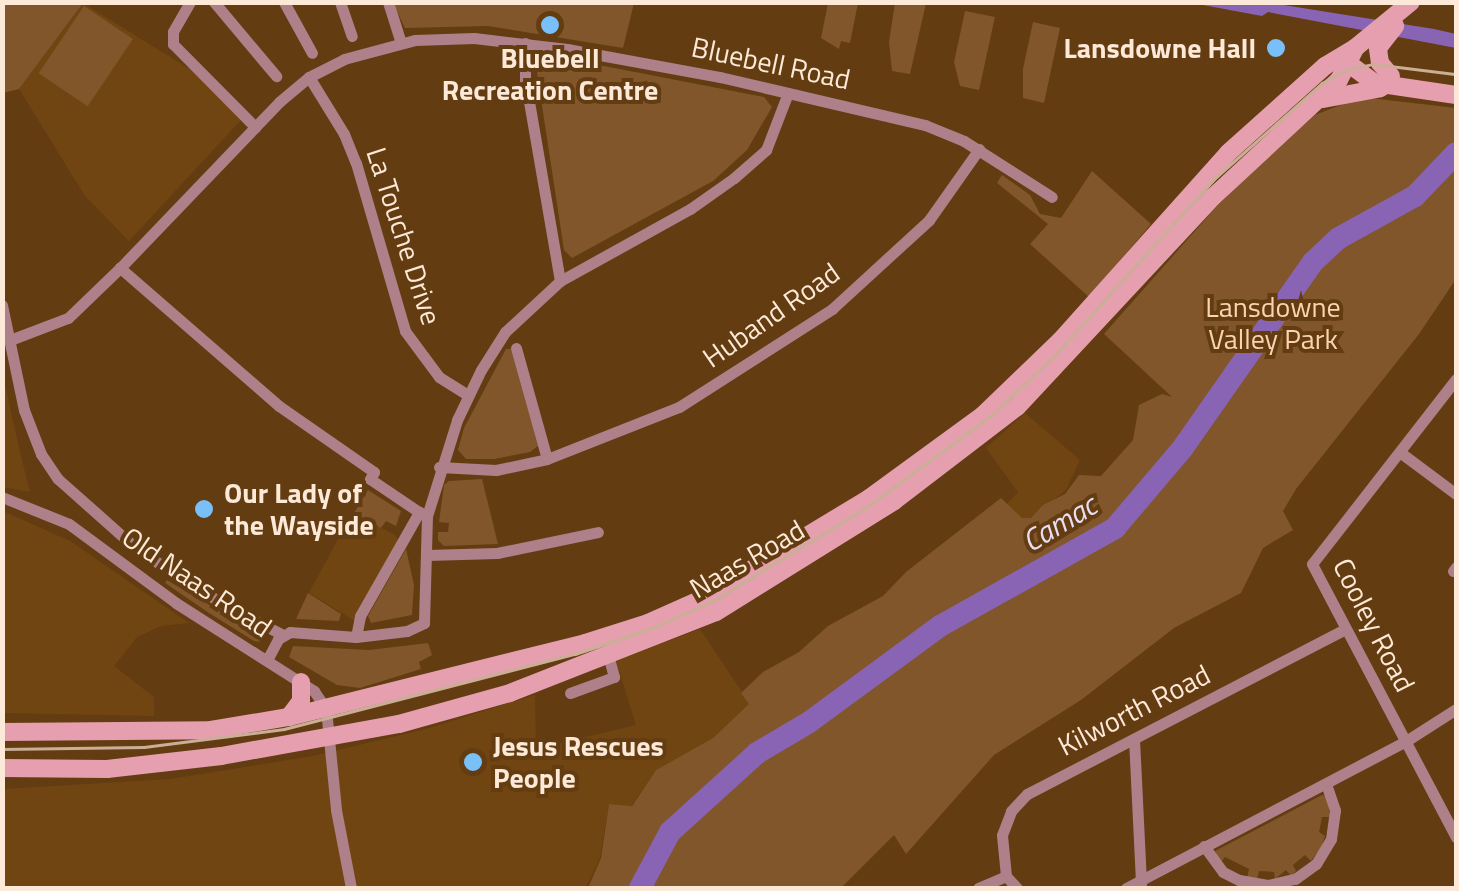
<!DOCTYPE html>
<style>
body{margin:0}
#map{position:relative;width:1459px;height:891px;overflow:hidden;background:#633c11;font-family:"Titillium Web",sans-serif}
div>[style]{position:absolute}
.built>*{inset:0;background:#714512}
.green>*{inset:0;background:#81562a;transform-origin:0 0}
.water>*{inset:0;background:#8a64b4}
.river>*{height:22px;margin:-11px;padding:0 11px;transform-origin:11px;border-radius:11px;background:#8a64b4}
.street>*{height:11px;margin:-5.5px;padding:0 5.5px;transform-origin:5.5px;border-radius:5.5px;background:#ad808a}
.secondary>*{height:18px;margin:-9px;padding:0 9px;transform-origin:9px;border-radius:9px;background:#e59faf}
.tram>*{height:2.5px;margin:-1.25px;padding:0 1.25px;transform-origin:1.25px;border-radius:1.25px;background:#caaf96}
.dots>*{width:28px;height:28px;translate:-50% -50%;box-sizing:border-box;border:5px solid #633c11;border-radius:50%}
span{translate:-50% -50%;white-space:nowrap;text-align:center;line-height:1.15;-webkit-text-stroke:8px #633c11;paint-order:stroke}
.poi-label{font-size:28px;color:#fde9d8;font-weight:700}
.right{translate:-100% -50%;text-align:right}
.left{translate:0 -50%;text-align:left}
.street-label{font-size:28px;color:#fde9d8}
.park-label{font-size:28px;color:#fad4b1}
.water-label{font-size:30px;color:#e8dff5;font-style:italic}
.frame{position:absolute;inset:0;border:5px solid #fde9d8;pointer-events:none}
</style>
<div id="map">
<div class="built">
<i style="clip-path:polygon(83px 3px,196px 73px,241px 120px,129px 241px,85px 196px,19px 89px)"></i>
<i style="clip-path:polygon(3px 375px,19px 448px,30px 492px,3px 487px)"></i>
<i style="clip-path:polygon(1025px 413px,1080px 460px,1066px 490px,1025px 523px,1005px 506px,1018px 492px,986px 448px)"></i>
<i style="clip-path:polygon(3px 511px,70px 541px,189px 623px,161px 626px,137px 637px,114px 666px,154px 697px,154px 716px,3px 713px)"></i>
<i style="clip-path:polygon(352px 513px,395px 535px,401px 545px,355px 621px,309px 593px)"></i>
<i style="clip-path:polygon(700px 629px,750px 704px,713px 738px,656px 770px,631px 806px,609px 804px,600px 858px,586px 888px,3px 888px,3px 789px,170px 779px,313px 756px,426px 729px,535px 695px,536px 749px,636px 725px,616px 661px)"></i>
</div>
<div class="green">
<i style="clip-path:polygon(3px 2px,83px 3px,19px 89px,3px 93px)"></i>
<i style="clip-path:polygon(393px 3px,634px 3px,623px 48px,488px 26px,405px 28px)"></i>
<i style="clip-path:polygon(828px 3px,858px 3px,850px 43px,841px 41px,839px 49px,821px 38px)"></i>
<i style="clip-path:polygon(895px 3px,926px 3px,910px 74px,892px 71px,889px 42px)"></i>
<i style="left:84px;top:6px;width:59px;height:81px;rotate:34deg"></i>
<i style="clip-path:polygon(965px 11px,995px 17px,979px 90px,960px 86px,954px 62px)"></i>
<i style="clip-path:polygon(1033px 22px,1060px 28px,1044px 103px,1023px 98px,1023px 69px)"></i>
<i style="clip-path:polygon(542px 54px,764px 97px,772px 107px,747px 150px,713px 181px,572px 258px,564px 250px,536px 66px)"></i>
<i style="clip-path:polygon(1361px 97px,1456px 108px,1456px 279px,1419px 334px,1296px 489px,1283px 511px,1293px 530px,1263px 548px,1241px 593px,1174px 628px,1081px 700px,994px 755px,906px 854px,894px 835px,841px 888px,588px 888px,601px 858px,609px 804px,632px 806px,656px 770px,713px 738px,749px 704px,741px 693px,763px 672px,799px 652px,828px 626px,883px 596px,906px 572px,1001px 498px,1022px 518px,1031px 518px,1043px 505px,1065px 494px,1079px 475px,1101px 476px,1133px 440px,1139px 405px,1162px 394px,1172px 397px,1104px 334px,1217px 206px,1279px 146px,1315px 115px)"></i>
<i style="clip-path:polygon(1092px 171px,1151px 224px,1089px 297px,1030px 244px,1048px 224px,997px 183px,1002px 175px,1030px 195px,1040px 214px,1061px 218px)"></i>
<i style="clip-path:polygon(506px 349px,511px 349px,538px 446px,530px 452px,494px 459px,466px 459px,458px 450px,464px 428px)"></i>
<i style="clip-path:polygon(482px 479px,498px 544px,444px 546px,438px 540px,438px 532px,448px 532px,449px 523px,439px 522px,444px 485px,449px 481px)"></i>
<i style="clip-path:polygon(368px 490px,401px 511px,396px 526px,386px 521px,381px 528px,354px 513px)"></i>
<i style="clip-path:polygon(406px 549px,414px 585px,412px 615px,371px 623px,368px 616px)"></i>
<i style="clip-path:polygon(167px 580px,262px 636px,262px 642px,254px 641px,209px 613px,165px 583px)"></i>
<i style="clip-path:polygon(308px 593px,341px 614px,339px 621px,296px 619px)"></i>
<i style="clip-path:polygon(428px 643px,432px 655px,419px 662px,421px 669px,360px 688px,337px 685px,289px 657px,293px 646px,369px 650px)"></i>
<i style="clip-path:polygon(1322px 795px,1328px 797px,1330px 817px,1322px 817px,1319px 832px,1325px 836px,1321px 848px,1311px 861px,1305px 855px,1293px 865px,1296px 871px,1291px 876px,1286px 870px,1275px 879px,1274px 872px,1259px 871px,1257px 880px,1247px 878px,1249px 869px,1225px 857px,1220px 863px,1215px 851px)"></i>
</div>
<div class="water">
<i style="clip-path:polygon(1192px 3px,1271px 3px,1434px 29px,1456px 34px,1456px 48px,1268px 12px,1262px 16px)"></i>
</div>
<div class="river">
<i style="left:640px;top:888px;width:64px;rotate:-61.8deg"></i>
<i style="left:670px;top:832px;width:118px;rotate:-42.2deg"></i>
<i style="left:757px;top:753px;width:59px;rotate:-30.5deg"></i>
<i style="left:808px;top:723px;width:164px;rotate:-36.3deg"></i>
<i style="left:940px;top:626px;width:201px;rotate:-29.2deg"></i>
<i style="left:1115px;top:528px;width:104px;rotate:-49.7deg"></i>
<i style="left:1182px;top:449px;width:228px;rotate:-55deg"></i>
<i style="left:1313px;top:262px;width:35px;rotate:-43deg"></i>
<i style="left:1339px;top:238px;width:87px;rotate:-28.9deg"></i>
<i style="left:1415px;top:196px;width:59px;rotate:-46.4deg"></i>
</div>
<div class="street">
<i style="left:190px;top:2px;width:34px;rotate:120deg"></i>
<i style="left:173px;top:32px;width:12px;rotate:90deg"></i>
<i style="left:173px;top:44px;width:117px;rotate:45.3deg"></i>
<i style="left:214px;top:2px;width:97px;rotate:50deg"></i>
<i style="left:284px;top:2px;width:58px;rotate:61.2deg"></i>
<i style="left:340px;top:2px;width:36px;rotate:71deg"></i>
<i style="left:388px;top:2px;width:43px;rotate:72.4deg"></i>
<i style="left:309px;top:77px;width:67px;rotate:58.4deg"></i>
<i style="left:344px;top:134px;width:31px;rotate:68deg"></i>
<i style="left:356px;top:163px;width:175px;rotate:73.7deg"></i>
<i style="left:405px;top:331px;width:57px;rotate:53.5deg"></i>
<i style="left:439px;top:377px;width:34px;rotate:32deg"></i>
<i style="left:560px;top:281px;width:149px;rotate:-29deg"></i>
<i style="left:690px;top:209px;width:54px;rotate:-35.2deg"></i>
<i style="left:734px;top:178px;width:43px;rotate:-41.2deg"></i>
<i style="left:766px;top:150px;width:61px;rotate:-68.9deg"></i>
<i style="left:2px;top:305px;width:107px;rotate:78.2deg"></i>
<i style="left:24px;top:410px;width:47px;rotate:68.9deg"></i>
<i style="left:41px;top:454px;width:30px;rotate:56deg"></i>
<i style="left:58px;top:479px;width:107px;rotate:41.6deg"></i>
<i style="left:138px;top:550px;width:101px;rotate:32.4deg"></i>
<i style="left:223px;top:604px;width:68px;rotate:27.3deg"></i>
<i style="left:10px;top:340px;width:62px;rotate:-20.8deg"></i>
<i style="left:68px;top:318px;width:72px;rotate:-43.9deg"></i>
<i style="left:516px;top:348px;width:115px;rotate:74.4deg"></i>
<i style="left:1456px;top:379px;width:234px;rotate:127.9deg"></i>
<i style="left:1312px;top:564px;width:309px;rotate:62.2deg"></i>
<i style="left:1401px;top:453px;width:69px;rotate:36.7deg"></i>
<i style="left:439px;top:467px;width:57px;rotate:3deg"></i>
<i style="left:496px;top:470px;width:52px;rotate:-12.2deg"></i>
<i style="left:547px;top:459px;width:142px;rotate:-21.5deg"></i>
<i style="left:679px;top:407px;width:182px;rotate:-32.6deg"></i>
<i style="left:832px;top:309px;width:132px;rotate:-42.5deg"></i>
<i style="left:929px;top:220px;width:87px;rotate:-54.8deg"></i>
<i style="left:2px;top:497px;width:72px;rotate:21.9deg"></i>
<i style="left:69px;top:524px;width:133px;rotate:36.4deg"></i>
<i style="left:176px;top:603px;width:164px;rotate:32.5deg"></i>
<i style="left:314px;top:691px;width:22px;rotate:56deg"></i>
<i style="left:326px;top:709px;width:101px;rotate:84.3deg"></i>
<i style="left:336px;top:810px;width:79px;rotate:79.1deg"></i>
<i style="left:419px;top:512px;width:59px;rotate:-146deg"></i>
<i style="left:370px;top:479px;width:8px;rotate:-60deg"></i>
<i style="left:374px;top:472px;width:116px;rotate:-145.2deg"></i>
<i style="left:279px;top:406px;width:211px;rotate:-139deg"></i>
<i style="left:120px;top:268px;width:230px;rotate:-46.2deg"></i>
<i style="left:279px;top:102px;width:39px;rotate:-40deg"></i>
<i style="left:309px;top:77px;width:39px;rotate:-27deg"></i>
<i style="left:344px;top:59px;width:73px;rotate:-15deg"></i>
<i style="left:415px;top:40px;width:59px;rotate:-1.9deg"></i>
<i style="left:474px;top:38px;width:94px;rotate:6.7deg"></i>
<i style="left:567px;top:49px;width:156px;rotate:10.4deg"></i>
<i style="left:720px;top:77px;width:211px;rotate:13.2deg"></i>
<i style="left:925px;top:125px;width:42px;rotate:22.3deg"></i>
<i style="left:964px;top:141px;width:104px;rotate:32.5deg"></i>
<i style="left:427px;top:555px;width:70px;rotate:-1.6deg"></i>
<i style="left:497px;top:553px;width:103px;rotate:-11.7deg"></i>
<i style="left:1453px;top:571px;width:5px;rotate:-53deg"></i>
<i style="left:356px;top:637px;width:21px;rotate:-79deg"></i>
<i style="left:360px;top:616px;width:120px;rotate:-60.4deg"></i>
<i style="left:419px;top:512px;width:4px;rotate:27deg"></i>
<i style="left:267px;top:660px;width:24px;rotate:-62deg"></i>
<i style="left:278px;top:639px;width:14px;rotate:-30deg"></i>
<i style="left:290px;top:632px;width:66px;rotate:4.3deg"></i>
<i style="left:356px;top:637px;width:51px;rotate:-6.7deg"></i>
<i style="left:407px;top:631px;width:19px;rotate:-25deg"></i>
<i style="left:424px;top:623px;width:107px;rotate:-88.4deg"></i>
<i style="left:427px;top:516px;width:101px;rotate:-72.6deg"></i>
<i style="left:457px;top:420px;width:55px;rotate:-64.4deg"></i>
<i style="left:481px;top:370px;width:45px;rotate:-57.7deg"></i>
<i style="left:505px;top:332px;width:75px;rotate:-42.8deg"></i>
<i style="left:560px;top:281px;width:205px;rotate:-99.8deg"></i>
<i style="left:525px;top:79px;width:36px;rotate:-90deg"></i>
<i style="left:570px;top:693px;width:47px;rotate:-20deg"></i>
<i style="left:614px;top:677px;width:23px;rotate:-105deg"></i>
<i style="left:1134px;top:739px;width:145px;rotate:87.2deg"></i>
<i style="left:1204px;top:846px;width:32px;rotate:54deg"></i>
<i style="left:1223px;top:872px;width:18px;rotate:27deg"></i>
<i style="left:1239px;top:880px;width:29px;rotate:10deg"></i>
<i style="left:1268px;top:885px;width:28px;rotate:-13deg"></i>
<i style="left:1295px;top:879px;width:26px;rotate:-36deg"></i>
<i style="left:1316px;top:864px;width:29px;rotate:-59deg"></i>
<i style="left:1331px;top:839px;width:29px;rotate:-82deg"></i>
<i style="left:1335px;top:810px;width:28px;rotate:-109deg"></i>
<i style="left:978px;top:888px;width:30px;rotate:-23deg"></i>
<i style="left:1017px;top:888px;width:16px;rotate:-133deg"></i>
<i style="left:1006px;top:876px;width:41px;rotate:-95.6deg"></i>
<i style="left:1002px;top:835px;width:26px;rotate:-69deg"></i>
<i style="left:1011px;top:811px;width:23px;rotate:-47deg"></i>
<i style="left:1027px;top:794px;width:358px;rotate:-27.4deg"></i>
<i style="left:1126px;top:888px;width:316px;rotate:-27.7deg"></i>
<i style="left:1406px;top:741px;width:59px;rotate:-32.6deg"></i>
</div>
<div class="secondary">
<i style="left:1348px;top:63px;width:34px;rotate:37deg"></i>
<i style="left:1375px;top:83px;width:82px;rotate:8.4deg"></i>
<i style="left:1391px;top:76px;width:17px;rotate:-130deg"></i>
<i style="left:1380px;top:63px;width:15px;rotate:-98deg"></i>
<i style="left:1378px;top:48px;width:28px;rotate:-52deg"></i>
<i style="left:1323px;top:99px;width:59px;rotate:-10.7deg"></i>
<i style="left:289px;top:717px;width:20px;rotate:-53deg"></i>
<i style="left:301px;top:701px;width:19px;rotate:-90deg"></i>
<i style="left:2px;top:732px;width:209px;rotate:-0.5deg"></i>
<i style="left:211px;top:730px;width:79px;rotate:-9.5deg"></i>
<i style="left:289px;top:717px;width:305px;rotate:-14deg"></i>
<i style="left:585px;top:643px;width:66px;rotate:-17.6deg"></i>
<i style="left:648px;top:623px;width:64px;rotate:-24.1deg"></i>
<i style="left:706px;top:597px;width:189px;rotate:-31.2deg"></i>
<i style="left:868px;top:499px;width:142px;rotate:-36.1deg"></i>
<i style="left:983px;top:415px;width:107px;rotate:-43.9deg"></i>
<i style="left:1060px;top:341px;width:252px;rotate:-48.2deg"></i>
<i style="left:1228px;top:153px;width:130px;rotate:-41.9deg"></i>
<i style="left:1325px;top:66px;width:35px;rotate:-31deg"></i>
<i style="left:1355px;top:48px;width:72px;rotate:-39.4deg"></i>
<i style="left:2px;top:768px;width:105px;rotate:0.5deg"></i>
<i style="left:107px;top:769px;width:115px;rotate:-6.5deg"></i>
<i style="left:221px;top:756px;width:181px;rotate:-10.2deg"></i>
<i style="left:399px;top:724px;width:115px;rotate:-15.6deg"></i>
<i style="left:510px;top:693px;width:221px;rotate:-21.5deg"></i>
<i style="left:716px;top:612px;width:210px;rotate:-31.9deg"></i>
<i style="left:894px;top:501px;width:155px;rotate:-37.4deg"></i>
<i style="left:1017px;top:407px;width:287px;rotate:-47deg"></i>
<i style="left:1213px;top:197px;width:172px;rotate:-42.9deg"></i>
<i style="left:1339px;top:80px;width:36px;rotate:-63deg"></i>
</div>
<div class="tram">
<i style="left:2px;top:749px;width:142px;rotate:-0.8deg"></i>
<i style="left:144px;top:747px;width:141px;rotate:-7.3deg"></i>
<i style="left:284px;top:729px;width:301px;rotate:-14.5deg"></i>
<i style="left:575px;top:654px;width:84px;rotate:-18.6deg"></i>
<i style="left:655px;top:627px;width:64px;rotate:-24.1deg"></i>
<i style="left:713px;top:601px;width:180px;rotate:-31.4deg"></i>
<i style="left:867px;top:507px;width:155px;rotate:-36.4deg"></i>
<i style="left:992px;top:415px;width:86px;rotate:-43.6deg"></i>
<i style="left:1054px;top:356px;width:236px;rotate:-47.9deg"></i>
<i style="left:1212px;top:181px;width:147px;rotate:-41.7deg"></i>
<i style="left:1322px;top:83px;width:26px;rotate:-29deg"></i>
<i style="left:1345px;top:70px;width:30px;rotate:-12deg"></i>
<i style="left:1374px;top:64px;width:83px;rotate:7deg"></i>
</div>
<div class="dots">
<i style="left:550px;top:25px;background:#79bff8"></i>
<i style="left:1276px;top:48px;background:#79bff8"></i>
<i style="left:204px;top:509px;background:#79bff8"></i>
<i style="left:473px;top:762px;background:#79bff8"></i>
</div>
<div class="poi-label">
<span class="right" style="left:1256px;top:48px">Lansdowne Hall</span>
<span style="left:550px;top:74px">Bluebell<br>Recreation Centre</span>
<span class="left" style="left:224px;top:509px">Our Lady of<br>the Wayside</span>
<span class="left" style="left:493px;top:762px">Jesus Rescues<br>People</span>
</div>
<div class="street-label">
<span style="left:771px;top:63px;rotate:12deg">Bluebell Road</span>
<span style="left:404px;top:236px;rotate:72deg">La Touche Drive</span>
<span style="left:771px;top:315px;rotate:-35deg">Huband Road</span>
<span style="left:747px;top:559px;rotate:-30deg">Naas Road</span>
<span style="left:197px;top:582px;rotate:34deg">Old Naas Road</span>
<span style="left:1374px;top:625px;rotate:63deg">Cooley Road</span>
<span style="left:1134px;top:710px;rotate:-27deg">Kilworth Road</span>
</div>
<div class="park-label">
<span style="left:1273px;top:323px">Lansdowne<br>Valley Park</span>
</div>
<div class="water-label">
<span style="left:1059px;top:523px;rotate:-31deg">Camac</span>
</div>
<div class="frame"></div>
</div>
